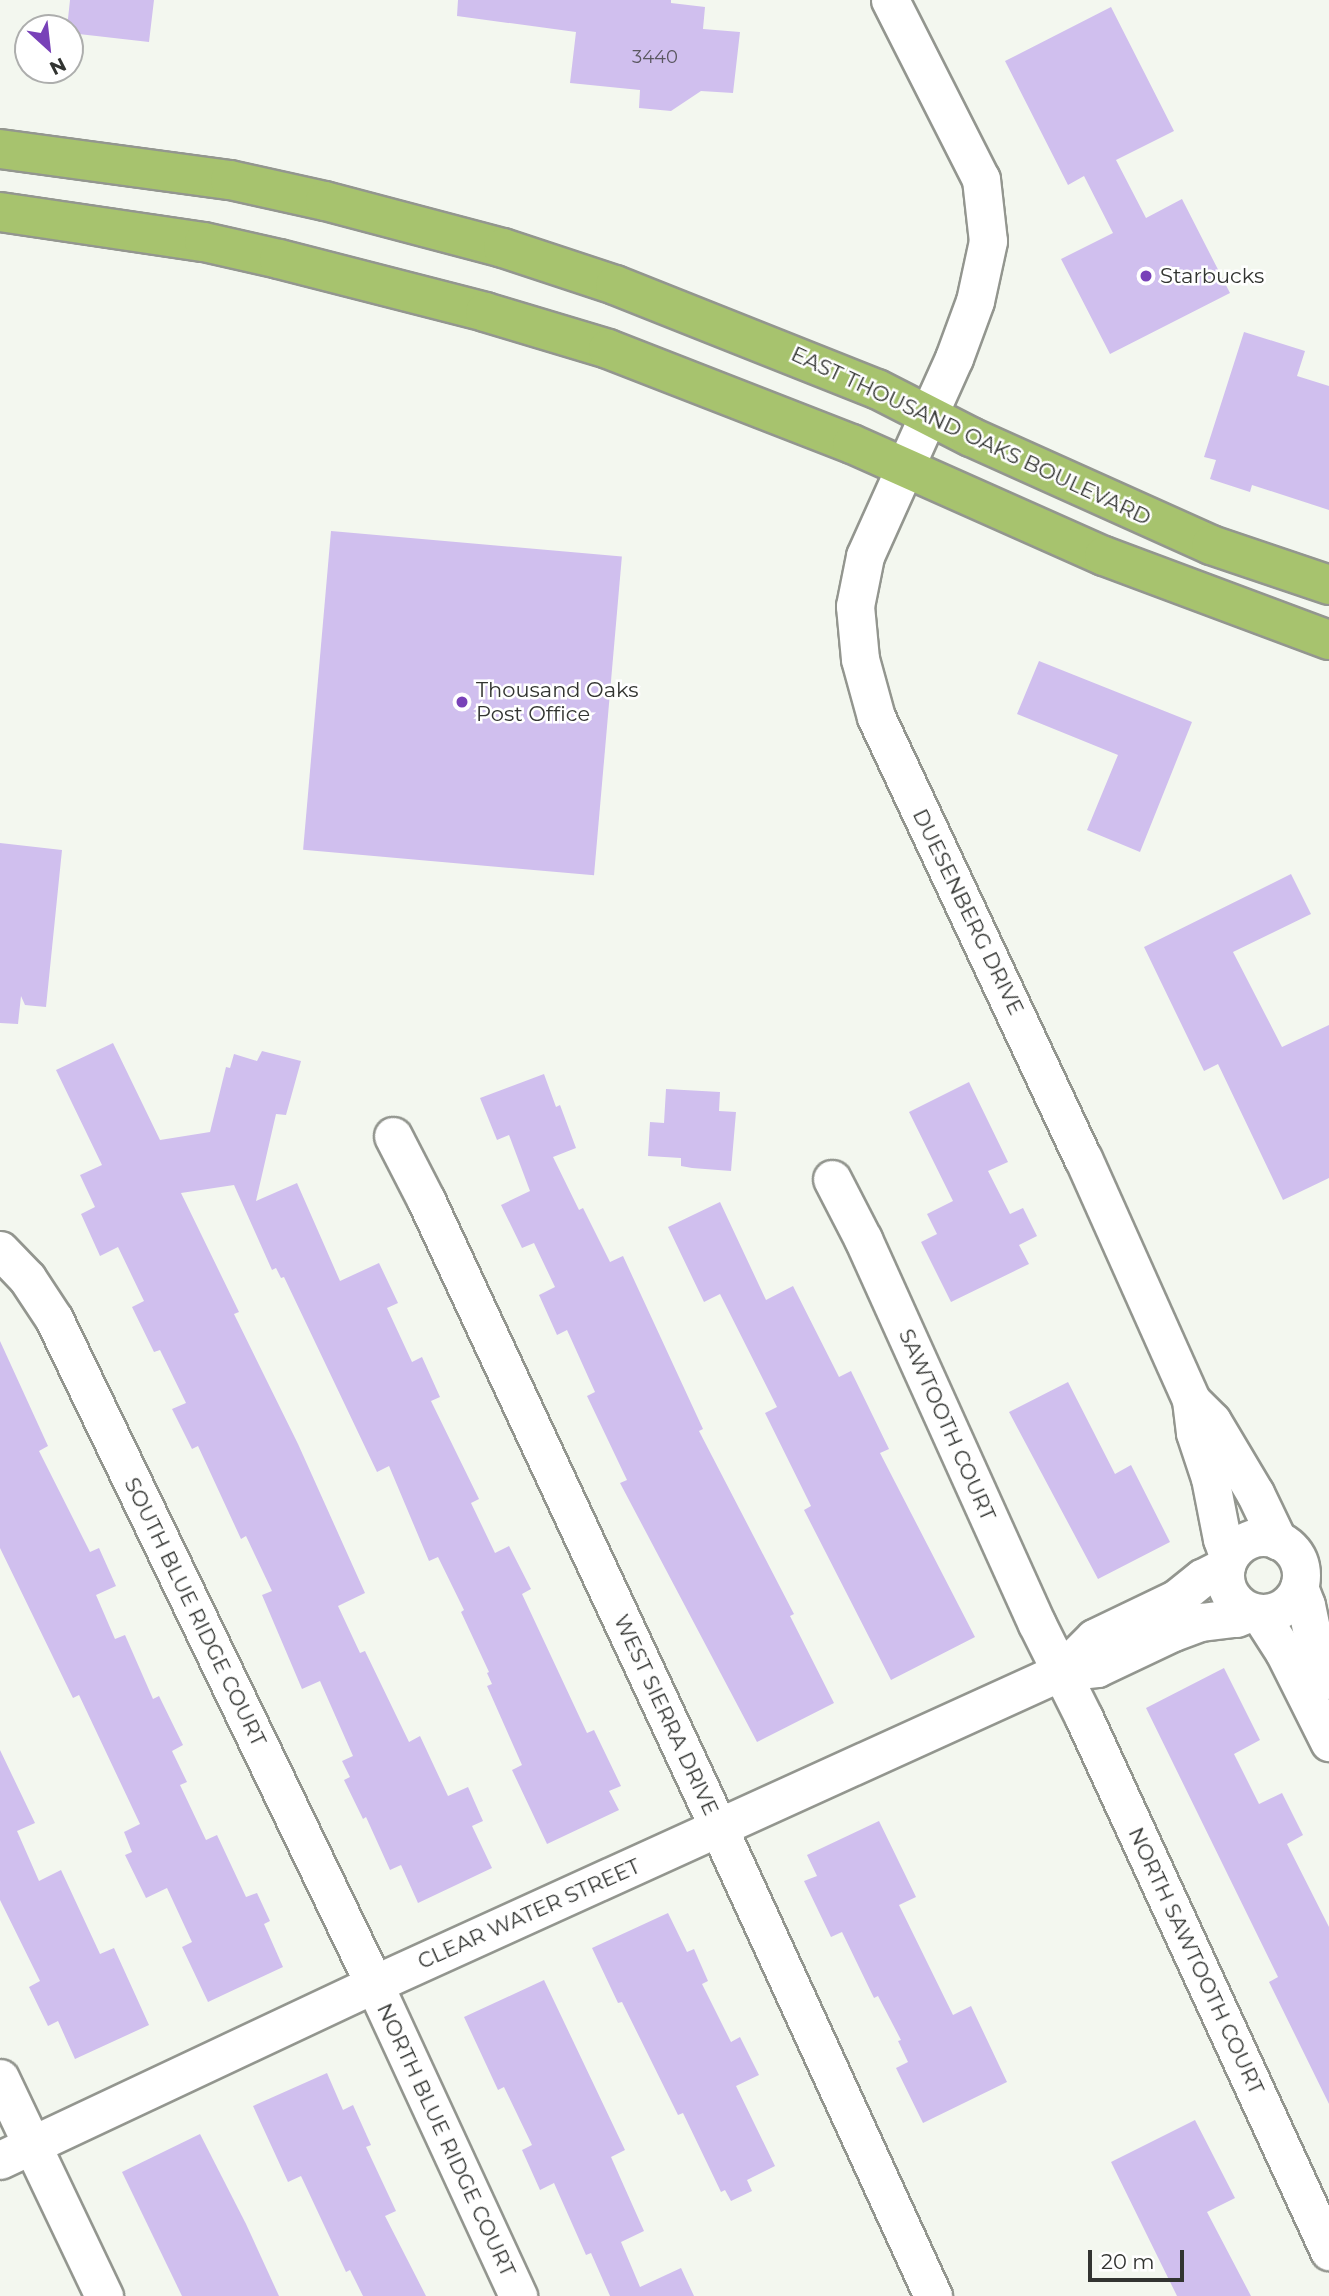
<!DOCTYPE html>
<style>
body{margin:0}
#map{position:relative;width:1329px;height:2296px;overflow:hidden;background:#f3f7ef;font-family:Montserrat,sans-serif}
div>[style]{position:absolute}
.building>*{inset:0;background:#d0bfee;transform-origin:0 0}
.roads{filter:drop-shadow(2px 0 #93968f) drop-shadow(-2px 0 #93968f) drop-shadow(0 2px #93968f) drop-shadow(0 -2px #93968f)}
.minor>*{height:37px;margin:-18.5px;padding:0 18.5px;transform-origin:18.5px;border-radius:18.5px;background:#fff}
.minor>.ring{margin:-18.5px;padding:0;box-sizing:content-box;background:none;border:37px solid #fff;border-radius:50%}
.primary>*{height:38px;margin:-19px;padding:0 19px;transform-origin:19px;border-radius:19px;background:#a7c36e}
.dots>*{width:19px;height:19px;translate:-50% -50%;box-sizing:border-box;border:4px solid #fff;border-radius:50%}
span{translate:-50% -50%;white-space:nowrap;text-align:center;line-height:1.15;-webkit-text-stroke:5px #fff;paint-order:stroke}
.number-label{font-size:18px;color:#5a5760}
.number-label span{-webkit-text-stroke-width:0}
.poi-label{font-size:21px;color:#323431}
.left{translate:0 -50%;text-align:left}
.street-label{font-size:21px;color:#323431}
.north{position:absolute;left:14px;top:14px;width:70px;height:70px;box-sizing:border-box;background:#fff;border:2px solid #adaead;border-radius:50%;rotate:153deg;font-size:19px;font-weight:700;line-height:28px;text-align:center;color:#323431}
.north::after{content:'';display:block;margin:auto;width:24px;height:32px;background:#7841b8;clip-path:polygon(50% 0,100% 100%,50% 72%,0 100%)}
.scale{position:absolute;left:1088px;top:2250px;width:96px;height:32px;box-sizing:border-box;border:4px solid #323431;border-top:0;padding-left:9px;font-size:21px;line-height:24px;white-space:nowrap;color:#323431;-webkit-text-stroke:5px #fff;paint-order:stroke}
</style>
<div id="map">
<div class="building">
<i style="clip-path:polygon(70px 0,154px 0,149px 42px,70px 33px,70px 28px,67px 28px)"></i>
<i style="clip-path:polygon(458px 0,671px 0,671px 3px,705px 7px,703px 29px,740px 32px,733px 93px,701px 91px,671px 111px,639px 108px,640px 90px,570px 83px,576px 32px,457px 16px)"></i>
<i style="clip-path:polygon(1111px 7px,1174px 131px,1116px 160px,1146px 218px,1182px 199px,1230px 293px,1110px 354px,1061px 259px,1113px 233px,1084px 176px,1068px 185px,1005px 61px)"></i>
<i style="clip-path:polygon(1244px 332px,1305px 351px,1297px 376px,1329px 386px,1329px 510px,1252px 485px,1250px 492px,1210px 479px,1216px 460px,1204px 457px)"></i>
<i style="left:331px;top:531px;width:292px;height:320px;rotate:5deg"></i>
<i style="clip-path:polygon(1039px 661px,1192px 722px,1140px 852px,1087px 830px,1118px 755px,1017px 714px)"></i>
<i style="clip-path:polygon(0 843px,62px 850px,46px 1007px,25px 1005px,21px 996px,18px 1024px,0 1023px)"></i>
<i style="clip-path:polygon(1291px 874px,1311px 914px,1233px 952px,1282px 1047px,1329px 1025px,1329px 1178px,1283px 1200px,1218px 1064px,1204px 1071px,1144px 947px)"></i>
<i style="clip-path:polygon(113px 1043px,160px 1140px,210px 1132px,226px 1067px,230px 1068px,234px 1054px,257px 1061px,262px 1051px,301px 1061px,286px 1115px,276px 1114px,256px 1201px,297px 1183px,340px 1281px,379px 1263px,398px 1303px,387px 1308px,412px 1362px,422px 1357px,440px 1397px,431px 1401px,479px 1499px,471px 1503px,495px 1553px,509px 1546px,531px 1589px,522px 1594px,587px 1733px,594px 1730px,621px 1786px,609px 1791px,619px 1810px,547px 1844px,512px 1770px,522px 1765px,487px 1686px,492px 1684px,487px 1673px,489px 1672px,461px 1612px,464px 1610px,438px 1557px,429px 1561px,389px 1466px,377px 1472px,284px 1277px,281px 1278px,276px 1268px,272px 1270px,234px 1185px,181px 1193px,239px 1312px,234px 1314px,298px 1444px,365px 1593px,338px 1606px,360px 1653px,365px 1651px,409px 1742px,420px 1736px,448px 1796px,468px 1787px,483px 1821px,472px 1826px,492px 1868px,418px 1903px,401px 1865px,390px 1870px,366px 1817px,363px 1819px,344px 1780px,350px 1777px,342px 1761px,353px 1756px,320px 1681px,302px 1689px,262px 1595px,272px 1591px,246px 1536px,241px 1539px,198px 1446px,192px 1449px,172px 1409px,186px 1403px,160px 1350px,154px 1352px,132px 1307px,144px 1301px,118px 1247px,100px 1256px,81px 1214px,95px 1207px,80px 1175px,102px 1165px,56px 1070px)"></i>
<i style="clip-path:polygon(544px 1074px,556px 1107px,560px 1105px,576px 1148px,553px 1157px,579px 1210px,583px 1208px,610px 1262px,623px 1256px,703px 1429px,699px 1431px,794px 1614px,790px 1616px,834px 1703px,757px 1742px,620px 1483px,627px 1480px,587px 1396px,595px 1392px,567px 1330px,557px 1335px,539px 1295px,555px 1287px,534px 1243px,522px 1248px,501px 1205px,530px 1191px,509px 1135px,497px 1140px,480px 1098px)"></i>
<i style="clip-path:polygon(969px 1082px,1008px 1162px,988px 1171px,1010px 1214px,1023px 1208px,1037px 1236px,1019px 1245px,1029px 1264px,951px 1302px,921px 1242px,937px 1234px,927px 1214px,953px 1201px,909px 1112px)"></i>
<i style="clip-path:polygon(666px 1089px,720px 1092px,719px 1111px,736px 1112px,731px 1171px,692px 1168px,681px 1166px,681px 1158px,648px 1156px,650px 1122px,664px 1123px)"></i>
<i style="clip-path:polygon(720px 1202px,766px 1300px,793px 1286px,839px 1377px,851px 1371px,889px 1449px,880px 1453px,975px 1637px,891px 1680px,804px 1510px,811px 1506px,765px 1413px,777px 1407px,720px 1294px,704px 1302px,668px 1227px)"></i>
<i style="clip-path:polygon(0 1341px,48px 1446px,39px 1451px,90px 1552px,99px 1548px,116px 1586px,96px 1595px,115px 1639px,125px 1635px,153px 1699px,159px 1696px,183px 1745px,172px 1751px,187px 1782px,180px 1785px,206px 1840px,217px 1835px,246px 1897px,257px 1893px,270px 1921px,264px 1924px,283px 1967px,208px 2002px,182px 1947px,192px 1942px,167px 1888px,146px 1898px,125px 1855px,132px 1852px,124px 1832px,140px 1824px,79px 1695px,73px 1698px,70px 1692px,0 1548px)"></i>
<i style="clip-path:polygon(1068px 1382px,1115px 1474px,1131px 1465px,1170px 1542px,1098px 1579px,1009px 1412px)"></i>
<i style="clip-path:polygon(1224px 1668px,1260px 1740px,1234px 1754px,1259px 1804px,1282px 1793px,1303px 1835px,1287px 1844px,1329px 1927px,1329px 2104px,1269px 1982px,1278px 1977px,1146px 1708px)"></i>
<i style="clip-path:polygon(0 1750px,35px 1823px,17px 1831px,39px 1881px,61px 1870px,100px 1954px,114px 1948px,149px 2025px,75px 2059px,58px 2021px,48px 2026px,29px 1987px,40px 1981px,0 1900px)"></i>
<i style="clip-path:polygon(879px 1821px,916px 1897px,899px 1905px,953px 2015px,971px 2006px,1007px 2082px,923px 2123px,896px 2068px,908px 2062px,898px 2041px,901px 2040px,878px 1996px,874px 1998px,842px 1932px,831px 1937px,804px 1881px,817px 1876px,807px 1855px)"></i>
<i style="clip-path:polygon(668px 1913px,687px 1952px,694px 1949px,708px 1981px,702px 1984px,731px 2042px,740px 2037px,759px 2075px,736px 2086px,775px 2166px,747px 2180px,752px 2191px,731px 2201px,725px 2190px,721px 2192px,683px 2113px,678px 2115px,622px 2002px,618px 2003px,592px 1948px)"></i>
<i style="clip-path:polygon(544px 1980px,625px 2150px,611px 2157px,644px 2231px,621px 2242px,640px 2287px,681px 2268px,694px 2296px,610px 2296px,591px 2253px,586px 2255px,554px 2183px,540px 2190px,522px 2150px,532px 2145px,504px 2087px,498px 2090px,464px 2017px)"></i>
<i style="clip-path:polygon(327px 2073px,343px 2110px,353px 2105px,371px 2145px,366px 2147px,396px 2211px,385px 2216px,426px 2296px,363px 2296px,350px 2270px,346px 2272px,301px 2176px,288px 2182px,253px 2106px)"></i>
<i style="clip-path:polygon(1195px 2120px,1235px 2198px,1207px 2212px,1251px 2296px,1177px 2296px,1111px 2162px)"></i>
<i style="clip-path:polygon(200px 2134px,246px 2224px,279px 2296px,182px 2296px,122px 2172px)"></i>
</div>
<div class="roads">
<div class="minor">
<i style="left:890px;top:0;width:201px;rotate:63.1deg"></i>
<i style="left:981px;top:179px;width:62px;rotate:83.6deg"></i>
<i style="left:988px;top:241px;width:61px;rotate:102.2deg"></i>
<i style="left:975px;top:301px;width:61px;rotate:110.2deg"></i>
<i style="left:954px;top:358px;width:217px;rotate:114.2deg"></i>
<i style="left:865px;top:556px;width:51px;rotate:101.3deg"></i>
<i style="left:855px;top:606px;width:53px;rotate:84.6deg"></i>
<i style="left:860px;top:659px;width:60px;rotate:74.6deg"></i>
<i style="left:876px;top:717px;width:487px;rotate:64.9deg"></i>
<i style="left:1083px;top:1158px;width:265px;rotate:65.9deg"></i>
<i style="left:1191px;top:1400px;width:33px;rotate:83deg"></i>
<i style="left:1195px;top:1433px;width:47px;rotate:71.6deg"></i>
<i style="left:1210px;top:1478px;width:62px;rotate:78.9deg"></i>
<i style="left:1222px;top:1539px;width:20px;rotate:70deg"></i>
<i style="left:393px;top:1136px;width:72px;rotate:62.7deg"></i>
<i style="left:426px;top:1200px;width:694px;rotate:65.02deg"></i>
<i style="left:719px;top:1829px;width:514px;rotate:65.38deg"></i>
<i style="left:832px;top:1179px;width:68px;rotate:62.7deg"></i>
<i style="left:863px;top:1239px;width:422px;rotate:65.7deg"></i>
<i style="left:1037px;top:1624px;width:105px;rotate:63.4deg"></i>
<i style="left:1084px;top:1718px;width:587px;rotate:65.31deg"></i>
<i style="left:0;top:1250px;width:39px;rotate:46deg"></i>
<i style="left:27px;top:1278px;width:49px;rotate:56.6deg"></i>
<i style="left:54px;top:1319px;width:738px;rotate:64.3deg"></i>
<i style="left:374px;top:1984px;width:344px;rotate:65.2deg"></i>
<i style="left:1194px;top:1403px;width:25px;rotate:45deg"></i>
<i style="left:1212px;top:1421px;width:84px;rotate:59.2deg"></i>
<i style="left:1255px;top:1493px;width:53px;rotate:64.4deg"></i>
<i class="ring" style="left:1225px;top:1537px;width:39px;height:39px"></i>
<i style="left:1299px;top:1587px;width:19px;rotate:69deg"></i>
<i style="left:1306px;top:1605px;width:53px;rotate:78.1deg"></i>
<i style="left:1317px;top:1657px;width:26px;rotate:62deg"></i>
<i style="left:1259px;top:1613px;width:46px;rotate:57.3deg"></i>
<i style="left:1284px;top:1652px;width:101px;rotate:63.4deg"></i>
<i style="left:1060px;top:1672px;width:48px;rotate:-45deg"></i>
<i style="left:1094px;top:1638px;width:92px;rotate:-25.7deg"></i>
<i style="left:1177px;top:1598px;width:32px;rotate:-39deg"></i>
<i style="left:1202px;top:1578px;width:27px;rotate:-27deg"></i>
<i style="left:0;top:2078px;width:242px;rotate:64.5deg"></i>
<i style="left:0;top:2160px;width:413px;rotate:-25.2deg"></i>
<i style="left:374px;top:1984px;width:754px;rotate:-24.46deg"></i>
<i style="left:1060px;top:1672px;width:37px;rotate:-6deg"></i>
<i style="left:1097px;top:1668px;width:84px;rotate:-25.3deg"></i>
<i style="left:1173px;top:1632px;width:30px;rotate:-20deg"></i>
<i style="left:1201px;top:1622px;width:35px;rotate:-7deg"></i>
<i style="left:1236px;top:1618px;width:16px;rotate:-22deg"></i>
</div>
<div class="primary">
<i style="left:0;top:149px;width:232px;rotate:7.7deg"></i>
<i style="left:230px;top:180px;width:97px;rotate:12.5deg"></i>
<i style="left:325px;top:201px;width:184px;rotate:14.8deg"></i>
<i style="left:503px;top:248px;width:118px;rotate:18.3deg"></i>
<i style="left:615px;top:285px;width:282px;rotate:21.7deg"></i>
<i style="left:877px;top:389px;width:106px;rotate:27.1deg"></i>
<i style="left:971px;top:437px;width:263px;rotate:24.2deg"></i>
<i style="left:1211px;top:545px;width:125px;rotate:18.7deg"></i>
<i style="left:0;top:212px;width:206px;rotate:8.4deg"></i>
<i style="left:204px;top:242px;width:77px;rotate:12.8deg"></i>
<i style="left:279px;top:259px;width:213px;rotate:14.4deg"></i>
<i style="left:485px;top:312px;width:128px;rotate:16.7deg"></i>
<i style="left:608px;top:349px;width:262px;rotate:21.3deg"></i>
<i style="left:852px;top:444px;width:276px;rotate:24deg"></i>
<i style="left:1104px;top:556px;width:240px;rotate:20.5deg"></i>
</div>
</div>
<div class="dots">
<i style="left:1146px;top:276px;background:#7841b8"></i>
<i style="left:462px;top:702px;background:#7841b8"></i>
</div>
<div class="number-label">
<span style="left:655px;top:57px">3440</span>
</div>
<div class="poi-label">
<span class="left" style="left:1160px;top:276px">Starbucks</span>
<span class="left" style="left:476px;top:702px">Thousand Oaks<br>Post Office</span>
</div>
<div class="street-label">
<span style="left:971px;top:436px;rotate:25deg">EAST THOUSAND OAKS BOULEVARD</span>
<span style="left:968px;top:912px;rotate:64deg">DUESENBERG DRIVE</span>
<span style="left:947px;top:1425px;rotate:66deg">SAWTOOTH COURT</span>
<span style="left:195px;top:1612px;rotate:64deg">SOUTH BLUE RIDGE COURT</span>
<span style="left:666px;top:1715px;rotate:65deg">WEST SIERRA DRIVE</span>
<span style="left:529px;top:1914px;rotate:-24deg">CLEAR WATER STREET</span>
<span style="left:1196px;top:1961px;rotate:65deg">NORTH SAWTOOTH COURT</span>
<span style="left:446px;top:2140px;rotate:65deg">NORTH BLUE RIDGE COURT</span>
</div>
<div class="north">N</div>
<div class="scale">20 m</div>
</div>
